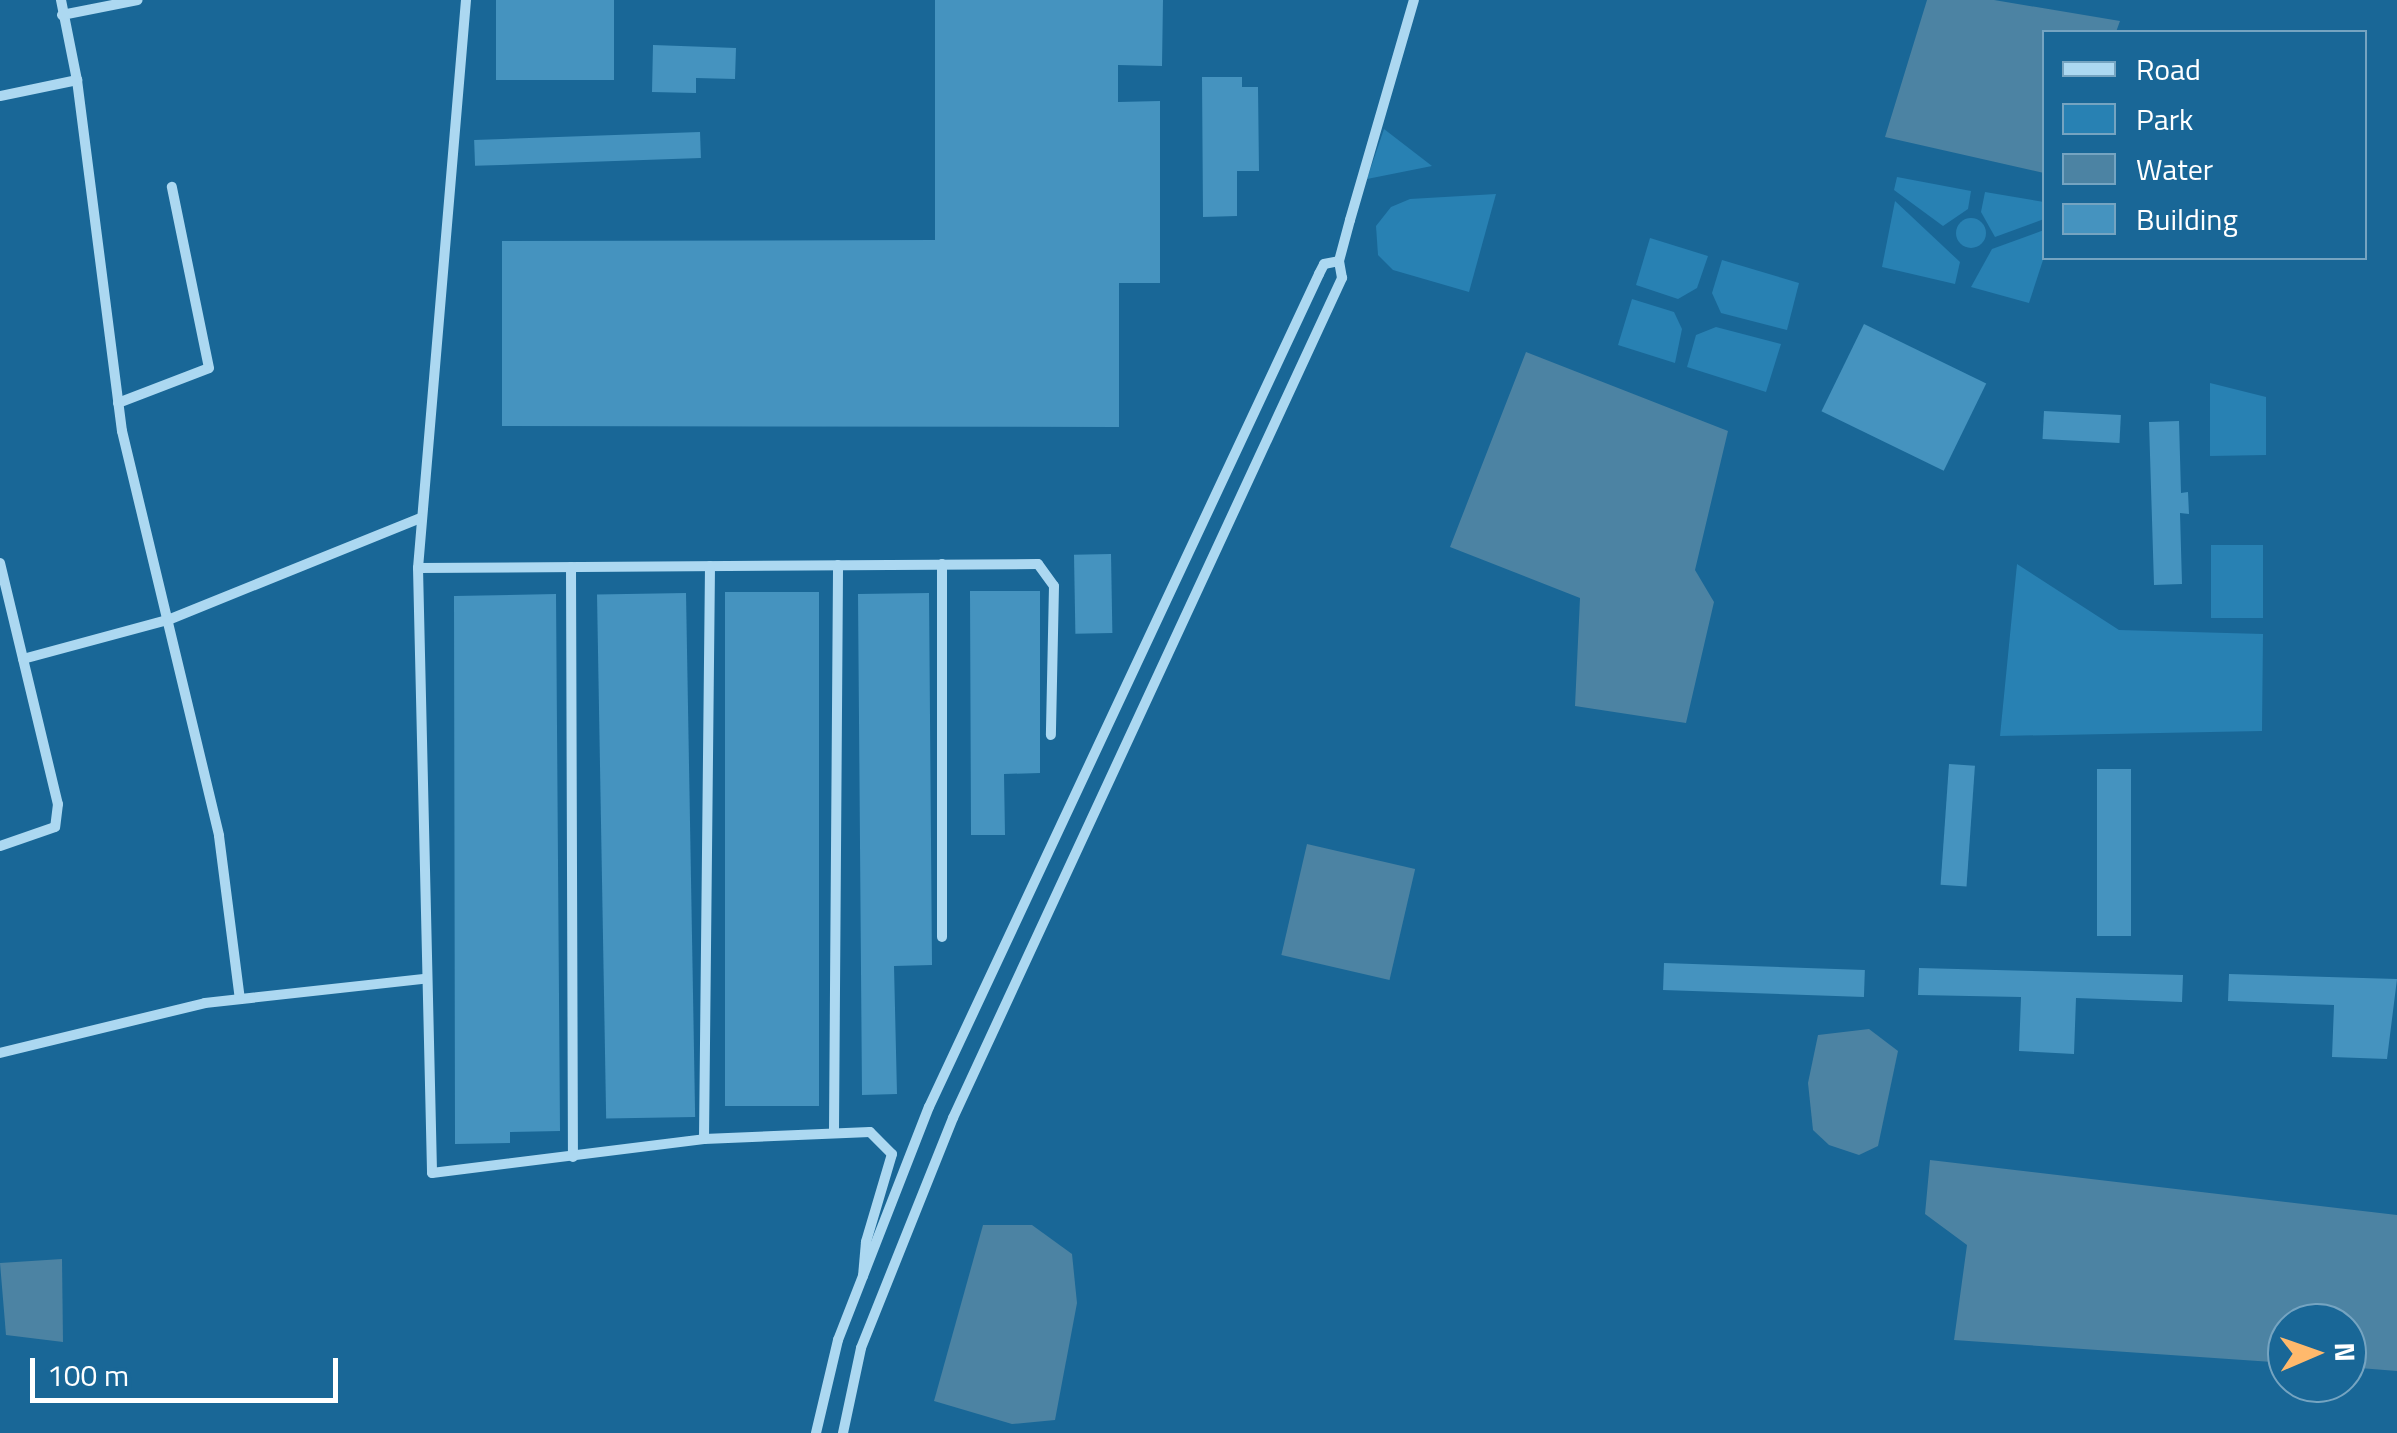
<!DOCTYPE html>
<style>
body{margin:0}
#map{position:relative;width:2397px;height:1433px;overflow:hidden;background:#196797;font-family:"Titillium Web",sans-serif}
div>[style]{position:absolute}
.green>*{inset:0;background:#2881b3;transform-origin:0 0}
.round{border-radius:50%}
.water>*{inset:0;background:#4c83a3;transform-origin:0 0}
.building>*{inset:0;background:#4593bf;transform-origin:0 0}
.minor>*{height:10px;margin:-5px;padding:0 5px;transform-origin:5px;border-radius:5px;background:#acd8f1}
span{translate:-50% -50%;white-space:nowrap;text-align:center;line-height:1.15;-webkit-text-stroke:9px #196797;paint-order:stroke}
.legend{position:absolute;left:2042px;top:30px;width:325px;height:230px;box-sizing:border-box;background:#196797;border:2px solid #75a4c1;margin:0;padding:12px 18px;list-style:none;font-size:30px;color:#fff}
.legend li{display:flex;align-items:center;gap:20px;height:50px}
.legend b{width:50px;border:2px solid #75a4c1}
.north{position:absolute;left:2267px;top:1303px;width:100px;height:100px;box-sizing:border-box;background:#196797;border:2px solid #75a4c1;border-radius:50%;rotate:88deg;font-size:28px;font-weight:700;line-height:40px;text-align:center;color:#fff}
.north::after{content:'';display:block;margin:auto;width:35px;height:45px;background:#ffb96c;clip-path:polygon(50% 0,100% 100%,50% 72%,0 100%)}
.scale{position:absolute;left:30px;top:1358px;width:308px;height:45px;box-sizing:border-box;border:5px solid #fff;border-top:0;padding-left:12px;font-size:30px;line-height:35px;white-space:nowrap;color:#fff;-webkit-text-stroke:8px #196797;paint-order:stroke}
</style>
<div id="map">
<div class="green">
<i style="clip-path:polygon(1384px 129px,1432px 166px,1367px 179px)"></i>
<i style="clip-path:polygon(1897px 177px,1971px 191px,1968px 209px,1943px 226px,1894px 190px)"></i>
<i style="clip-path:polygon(1985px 192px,2044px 202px,2044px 219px,1995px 237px,1981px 212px)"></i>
<i style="clip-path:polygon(1496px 194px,1469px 292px,1393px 270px,1378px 255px,1376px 226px,1391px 207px,1410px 199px)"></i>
<i style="clip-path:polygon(1895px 201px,1960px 262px,1955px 284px,1882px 267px)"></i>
<i class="round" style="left:1956px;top:218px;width:30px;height:30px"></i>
<i style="clip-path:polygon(2044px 230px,2044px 257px,2029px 303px,1971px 287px,1992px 249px)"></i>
<i style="clip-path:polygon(1650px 238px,1708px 256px,1697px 288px,1678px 299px,1636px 285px)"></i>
<i style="clip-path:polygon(1722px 260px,1799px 283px,1787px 330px,1721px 313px,1712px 293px)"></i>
<i style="clip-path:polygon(1632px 299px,1674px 312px,1682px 329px,1675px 363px,1618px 345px)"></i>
<i style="clip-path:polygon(1716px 327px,1781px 344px,1766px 392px,1687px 367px,1696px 335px)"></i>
<i style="clip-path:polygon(2210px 383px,2266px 397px,2266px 455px,2210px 456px)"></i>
<i style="left:2211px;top:545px;width:52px;height:73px"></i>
<i style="clip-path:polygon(2017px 564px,2119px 630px,2263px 634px,2262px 731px,2000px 736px)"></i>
</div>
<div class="water">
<i style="clip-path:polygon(1927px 0,1994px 0,2120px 21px,2116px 32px,2044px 32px,2044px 173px,1885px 137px)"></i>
<i style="clip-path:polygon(1526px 352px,1728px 431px,1695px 570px,1714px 602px,1686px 723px,1575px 706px,1580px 598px,1450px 547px)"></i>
<i style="left:1307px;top:844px;width:111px;height:114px;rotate:13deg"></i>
<i style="clip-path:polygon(1869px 1029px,1898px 1051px,1878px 1146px,1859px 1155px,1829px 1145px,1813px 1130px,1808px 1083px,1818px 1035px)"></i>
<i style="clip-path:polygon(1930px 1160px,2397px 1215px,2397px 1371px,2347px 1367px,2347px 1323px,2287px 1323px,2287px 1363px,1954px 1340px,1967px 1245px,1925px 1214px)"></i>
<i style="clip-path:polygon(983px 1225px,1032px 1225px,1072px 1254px,1077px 1303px,1055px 1420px,1012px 1424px,934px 1401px)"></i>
<i style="clip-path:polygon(62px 1259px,63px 1342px,6px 1335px,0 1263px)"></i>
</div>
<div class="building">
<i style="left:496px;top:0;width:118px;height:80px"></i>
<i style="clip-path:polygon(935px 0,1163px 0,1162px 66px,1118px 65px,1118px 102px,1160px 101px,1160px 283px,1119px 283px,1119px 427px,502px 426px,502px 241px,935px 240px)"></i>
<i style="clip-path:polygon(653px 45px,736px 48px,735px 79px,696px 78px,696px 93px,652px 92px)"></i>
<i style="clip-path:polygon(1202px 77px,1242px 77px,1242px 87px,1258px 87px,1259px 171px,1237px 171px,1237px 216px,1203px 217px)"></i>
<i style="left:700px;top:132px;width:26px;height:226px;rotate:88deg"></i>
<i style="left:1864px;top:324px;width:136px;height:97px;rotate:26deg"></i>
<i style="left:2044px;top:411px;width:77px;height:28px;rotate:3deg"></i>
<i style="clip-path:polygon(2179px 421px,2181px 493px,2188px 492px,2189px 514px,2180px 513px,2182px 584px,2154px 585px,2149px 422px)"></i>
<i style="left:1111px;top:554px;width:79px;height:37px;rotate:89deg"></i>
<i style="clip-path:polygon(970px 591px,1040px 591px,1040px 773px,1004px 774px,1005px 835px,971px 835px)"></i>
<i style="left:725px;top:592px;width:94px;height:514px"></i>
<i style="left:686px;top:593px;width:524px;height:89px;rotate:89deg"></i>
<i style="clip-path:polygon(929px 593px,932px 965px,894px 966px,897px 1094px,862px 1095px,858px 594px)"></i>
<i style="clip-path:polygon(556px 594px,560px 1131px,510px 1132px,510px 1143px,455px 1144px,454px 596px)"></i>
<i style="left:1949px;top:764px;width:26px;height:121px;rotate:4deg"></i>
<i style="left:2097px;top:769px;width:34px;height:167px"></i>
<i style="left:1664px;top:963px;width:201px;height:27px;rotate:2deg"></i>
<i style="clip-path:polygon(1919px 968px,2183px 975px,2182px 1002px,2076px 998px,2074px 1054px,2019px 1051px,2021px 997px,1918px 995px)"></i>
<i style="clip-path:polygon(2229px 974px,2397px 979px,2387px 1059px,2332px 1057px,2334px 1005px,2228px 1001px)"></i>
</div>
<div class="minor">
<i style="left:61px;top:0;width:82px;rotate:78.7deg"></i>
<i style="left:77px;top:80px;width:354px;rotate:82.7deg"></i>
<i style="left:122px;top:431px;width:416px;rotate:76.5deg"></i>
<i style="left:219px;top:836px;width:164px;rotate:82.7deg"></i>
<i style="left:466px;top:0;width:570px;rotate:94.83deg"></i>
<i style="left:418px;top:568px;width:605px;rotate:88.67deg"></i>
<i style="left:432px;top:1173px;width:274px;rotate:-7.1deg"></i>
<i style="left:704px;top:1139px;width:166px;rotate:-2.4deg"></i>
<i style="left:870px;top:1132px;width:31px;rotate:45deg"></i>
<i style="left:892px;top:1154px;width:92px;rotate:106.5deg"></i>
<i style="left:866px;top:1242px;width:34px;rotate:95deg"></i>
<i style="left:62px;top:15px;width:77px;rotate:-11.2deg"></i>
<i style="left:0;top:96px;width:79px;rotate:-11.7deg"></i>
<i style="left:118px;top:403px;width:97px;rotate:-21deg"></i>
<i style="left:209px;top:368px;width:185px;rotate:-101.6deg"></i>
<i style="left:0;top:563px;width:248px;rotate:76.5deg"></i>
<i style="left:58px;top:804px;width:23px;rotate:97deg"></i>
<i style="left:55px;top:827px;width:58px;rotate:160.9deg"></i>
<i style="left:571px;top:567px;width:590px;rotate:89.81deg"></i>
<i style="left:418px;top:568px;width:620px;rotate:-0.37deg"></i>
<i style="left:1038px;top:564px;width:27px;rotate:54deg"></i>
<i style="left:1054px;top:586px;width:149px;rotate:91.2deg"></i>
<i style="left:23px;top:659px;width:150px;rotate:-15.1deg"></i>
<i style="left:168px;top:620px;width:272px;rotate:-22deg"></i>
<i style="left:942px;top:937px;width:373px;rotate:-90deg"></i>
<i style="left:0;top:1053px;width:211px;rotate:-13.7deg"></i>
<i style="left:205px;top:1003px;width:220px;rotate:-6.3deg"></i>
<i style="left:834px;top:1130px;width:565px;rotate:-89.59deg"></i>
<i style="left:704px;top:1139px;width:573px;rotate:-89.4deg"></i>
<i style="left:816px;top:1433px;width:96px;rotate:-76.7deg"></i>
<i style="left:838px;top:1340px;width:250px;rotate:-68.7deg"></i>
<i style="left:929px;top:1107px;width:920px;rotate:-64.91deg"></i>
<i style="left:1319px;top:274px;width:11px;rotate:-63deg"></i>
<i style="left:1324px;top:264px;width:15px;rotate:-11deg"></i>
<i style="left:843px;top:1433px;width:87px;rotate:-78deg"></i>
<i style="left:861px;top:1348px;width:248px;rotate:-68.2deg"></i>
<i style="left:953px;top:1118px;width:926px;rotate:-65.15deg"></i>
<i style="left:1342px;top:278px;width:17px;rotate:-100deg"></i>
<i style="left:1339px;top:261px;width:42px;rotate:-75deg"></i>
<i style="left:1350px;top:220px;width:229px;rotate:-73.8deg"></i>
</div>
<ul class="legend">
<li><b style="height:12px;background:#acd8f1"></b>Road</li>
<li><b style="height:28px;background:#2881b3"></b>Park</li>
<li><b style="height:28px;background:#4c83a3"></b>Water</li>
<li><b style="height:28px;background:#4593bf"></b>Building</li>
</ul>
<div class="north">N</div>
<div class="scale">100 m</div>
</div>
